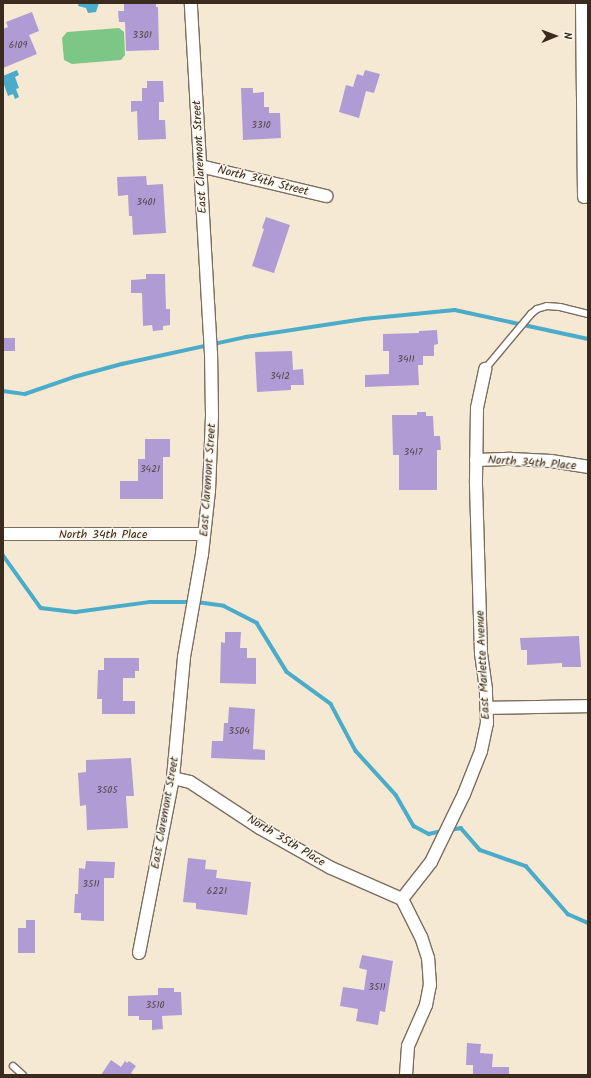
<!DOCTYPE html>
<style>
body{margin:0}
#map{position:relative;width:591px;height:1078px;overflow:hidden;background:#f6e9d4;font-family:Kalam,sans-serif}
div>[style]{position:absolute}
.green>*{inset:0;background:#7cc786}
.water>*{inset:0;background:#4aacc9}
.stream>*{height:3.5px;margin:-1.75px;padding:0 1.75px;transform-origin:1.75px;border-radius:1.75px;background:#4aacc9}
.building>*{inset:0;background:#b09bd4;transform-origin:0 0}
.roads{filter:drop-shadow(1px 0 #7c6d5e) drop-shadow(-1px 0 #7c6d5e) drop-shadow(0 1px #7c6d5e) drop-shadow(0 -1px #7c6d5e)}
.lane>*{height:6px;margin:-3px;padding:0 3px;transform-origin:3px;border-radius:3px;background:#fff}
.street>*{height:12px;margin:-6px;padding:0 6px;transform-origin:6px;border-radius:6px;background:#fff}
span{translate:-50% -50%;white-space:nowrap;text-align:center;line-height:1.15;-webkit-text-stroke:3px #fbf7ec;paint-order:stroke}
.number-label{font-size:10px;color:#58464c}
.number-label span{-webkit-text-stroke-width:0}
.street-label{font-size:12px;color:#3b2a1e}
.frame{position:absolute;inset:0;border:4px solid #3b2a1e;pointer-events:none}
.north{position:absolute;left:535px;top:16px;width:40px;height:40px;-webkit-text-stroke:3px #fbf7ec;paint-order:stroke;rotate:89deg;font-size:11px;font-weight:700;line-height:16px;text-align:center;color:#3b2a1e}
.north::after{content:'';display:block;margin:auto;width:14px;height:18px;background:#3b2a1e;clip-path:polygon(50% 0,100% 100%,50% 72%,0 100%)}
</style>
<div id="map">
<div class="green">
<i style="clip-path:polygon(119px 28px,124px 32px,125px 55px,121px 60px,72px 64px,64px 60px,62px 38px,67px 32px)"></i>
</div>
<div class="water">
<i style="clip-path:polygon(79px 3px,99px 3px,96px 12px,88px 13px,86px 8px,78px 6px)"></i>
<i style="clip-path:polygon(17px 70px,19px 75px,15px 77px,19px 88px,16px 89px,19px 97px,15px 99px,13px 94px,8px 96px,3px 82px,3px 76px)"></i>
</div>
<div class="stream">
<i style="left:3px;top:391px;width:22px;rotate:8deg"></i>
<i style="left:25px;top:394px;width:52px;rotate:-19.1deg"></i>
<i style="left:74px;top:377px;width:50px;rotate:-15.2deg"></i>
<i style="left:122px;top:364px;width:127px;rotate:-12.3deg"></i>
<i style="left:246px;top:337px;width:119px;rotate:-8.7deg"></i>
<i style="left:364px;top:319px;width:91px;rotate:-5.6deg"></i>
<i style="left:455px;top:310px;width:136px;rotate:12.3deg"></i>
<i style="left:3px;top:555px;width:65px;rotate:54.4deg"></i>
<i style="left:41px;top:608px;width:35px;rotate:7deg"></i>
<i style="left:76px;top:612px;width:75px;rotate:-7.7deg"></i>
<i style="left:150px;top:602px;width:41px"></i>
<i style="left:197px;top:602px;width:27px;rotate:8deg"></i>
<i style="left:224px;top:606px;width:37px;rotate:27deg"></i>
<i style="left:257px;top:623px;width:57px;rotate:58.5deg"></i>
<i style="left:287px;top:672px;width:54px;rotate:36deg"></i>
<i style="left:331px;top:704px;width:53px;rotate:62deg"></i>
<i style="left:356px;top:751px;width:59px;rotate:47.7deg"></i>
<i style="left:396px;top:795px;width:36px;rotate:60deg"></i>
<i style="left:414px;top:826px;width:17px;rotate:28deg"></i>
<i style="left:429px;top:834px;width:13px;rotate:-13deg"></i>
<i style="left:450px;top:830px;width:11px;rotate:-10deg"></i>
<i style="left:461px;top:828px;width:29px;rotate:49deg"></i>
<i style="left:480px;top:850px;width:49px;rotate:19.2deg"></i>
<i style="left:526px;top:866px;width:64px;rotate:48.8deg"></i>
<i style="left:568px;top:914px;width:22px;rotate:24deg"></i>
</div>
<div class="building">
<i style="clip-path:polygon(124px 3px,156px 3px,156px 7px,158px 7px,159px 50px,126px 51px,125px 22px,119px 22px,118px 11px,124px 11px)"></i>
<i style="clip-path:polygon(32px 12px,39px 31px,29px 35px,37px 54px,3px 68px,3px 29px,8px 27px,6px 22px)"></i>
<i style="clip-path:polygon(365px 70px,380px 74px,374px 93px,366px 91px,359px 118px,339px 112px,346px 85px,353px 87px,357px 74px,363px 76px)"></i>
<i style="clip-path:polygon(147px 81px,163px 81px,164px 102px,159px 102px,159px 120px,165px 120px,166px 139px,138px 140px,137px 111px,131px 112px,131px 101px,142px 101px,142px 88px,147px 88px)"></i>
<i style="clip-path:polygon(241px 88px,253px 88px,253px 93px,264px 92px,264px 107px,269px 107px,269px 113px,280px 113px,281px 138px,243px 140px)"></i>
<i style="clip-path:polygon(146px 176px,147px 185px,163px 184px,166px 233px,133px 235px,132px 216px,129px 216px,128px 195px,118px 196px,117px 177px)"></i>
<i style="clip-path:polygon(266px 217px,290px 225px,274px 273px,252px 266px,264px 229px,262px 228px)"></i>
<i style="clip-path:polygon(146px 274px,165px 274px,166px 309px,170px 309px,170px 325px,163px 326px,163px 330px,153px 331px,152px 325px,143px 326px,142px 293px,131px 293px,131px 280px,146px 279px)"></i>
<i style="clip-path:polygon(437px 330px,438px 344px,434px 345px,434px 356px,423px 356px,423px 365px,418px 365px,419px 385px,365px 387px,365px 375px,389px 374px,389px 351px,383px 351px,383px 334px,419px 333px,419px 331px)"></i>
<i style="left:15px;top:338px;width:13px;height:12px;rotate:90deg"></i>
<i style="clip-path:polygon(292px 351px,293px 370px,303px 369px,304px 385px,291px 385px,291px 390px,257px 392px,255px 352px)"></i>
<i style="clip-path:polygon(417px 412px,426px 412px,426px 416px,433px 416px,434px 436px,440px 436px,441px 450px,437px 450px,437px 490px,399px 490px,399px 455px,393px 455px,392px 415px,417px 415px)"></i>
<i style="clip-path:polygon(145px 439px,170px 439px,170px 457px,163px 457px,163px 499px,120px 499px,120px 481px,138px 481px,138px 459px,145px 459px)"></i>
<i style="clip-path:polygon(225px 632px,241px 632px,240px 648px,247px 648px,247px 658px,256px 658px,256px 684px,220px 683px,221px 642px,225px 643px)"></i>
<i style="clip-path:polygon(579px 636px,581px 667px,562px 667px,562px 663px,527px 665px,527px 650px,521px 650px,520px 638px)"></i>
<i style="clip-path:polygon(104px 658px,139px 658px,139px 671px,135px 671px,135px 678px,123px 678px,123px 701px,135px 701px,135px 714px,102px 714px,102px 699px,97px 699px,98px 670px,104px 670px)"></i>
<i style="clip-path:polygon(229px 707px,255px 709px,253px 749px,265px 750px,265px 760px,211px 758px,212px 741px,223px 741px,224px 723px,228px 723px)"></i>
<i style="clip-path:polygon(131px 758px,134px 796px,126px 796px,128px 828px,87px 830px,86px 805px,80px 806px,78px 773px,86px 772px,86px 760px)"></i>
<i style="clip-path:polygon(188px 858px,206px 860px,205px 869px,217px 870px,216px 878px,251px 882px,247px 915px,196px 909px,196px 903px,183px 902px)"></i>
<i style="clip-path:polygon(86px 861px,115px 862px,114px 878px,104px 878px,104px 921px,81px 920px,81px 913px,74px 913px,75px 894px,78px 894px,79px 868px,85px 869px)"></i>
<i style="clip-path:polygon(26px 920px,35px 920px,35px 953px,18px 953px,18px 928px,26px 928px)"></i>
<i style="clip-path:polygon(362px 955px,393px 961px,385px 1012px,380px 1011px,378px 1025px,356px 1021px,358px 1009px,340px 1006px,343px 987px,364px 990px,367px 970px,359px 968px)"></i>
<i style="clip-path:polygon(158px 988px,174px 988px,174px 992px,181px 992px,182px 1015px,162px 1016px,163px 1029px,152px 1030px,152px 1020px,139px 1020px,139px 1016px,128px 1016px,128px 996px,158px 995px)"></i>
<i style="clip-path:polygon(467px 1043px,481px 1044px,480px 1053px,493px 1054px,492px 1067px,509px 1067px,509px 1075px,473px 1075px,473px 1065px,466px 1065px)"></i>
<i style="clip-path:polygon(111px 1060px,121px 1067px,125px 1061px,127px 1063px,129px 1061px,136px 1066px,131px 1073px,134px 1075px,101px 1075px)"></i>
</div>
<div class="roads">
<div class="lane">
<i style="left:485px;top:369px;width:72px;rotate:-50.1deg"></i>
<i style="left:531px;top:314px;width:8px;rotate:-40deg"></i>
<i style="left:537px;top:309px;width:10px;rotate:-17deg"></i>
<i style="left:547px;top:306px;width:13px;rotate:4deg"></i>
<i style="left:560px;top:307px;width:29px;rotate:14deg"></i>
<i style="left:13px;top:1066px;width:13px;rotate:42deg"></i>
</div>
<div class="street">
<i style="left:582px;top:3px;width:194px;rotate:89.4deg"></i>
<i style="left:200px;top:166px;width:130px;rotate:13.4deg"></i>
<i style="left:476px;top:460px;width:35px;rotate:-2deg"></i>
<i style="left:511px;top:459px;width:40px;rotate:2.9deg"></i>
<i style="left:551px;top:461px;width:37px;rotate:9deg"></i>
<i style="left:3px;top:534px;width:201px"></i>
<i style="left:487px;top:708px;width:101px;rotate:-1.1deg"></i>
<i style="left:173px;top:778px;width:17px;rotate:13deg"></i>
<i style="left:190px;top:782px;width:84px;rotate:33.3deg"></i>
<i style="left:260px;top:828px;width:81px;rotate:29.4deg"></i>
<i style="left:331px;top:868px;width:77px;rotate:23.6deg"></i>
<i style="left:139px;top:953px;width:178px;rotate:-79deg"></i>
<i style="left:173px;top:778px;width:121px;rotate:-84.8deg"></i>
<i style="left:184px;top:657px;width:105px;rotate:-80.1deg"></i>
<i style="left:202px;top:554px;width:63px;rotate:-83.7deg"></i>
<i style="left:209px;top:491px;width:76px;rotate:-87.7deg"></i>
<i style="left:212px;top:415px;width:61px;rotate:-90.9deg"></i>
<i style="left:211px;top:354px;width:352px;rotate:-93.3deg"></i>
<i style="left:406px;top:1075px;width:29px;rotate:-86deg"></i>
<i style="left:408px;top:1046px;width:45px;rotate:-66.3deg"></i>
<i style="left:426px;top:1005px;width:20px;rotate:-79deg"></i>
<i style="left:430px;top:985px;width:27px;rotate:-94deg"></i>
<i style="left:428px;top:958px;width:22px;rotate:-108deg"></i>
<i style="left:421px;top:937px;width:42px;rotate:-116.6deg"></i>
<i style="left:402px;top:899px;width:47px;rotate:-51.9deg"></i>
<i style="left:431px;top:862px;width:76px;rotate:-64.1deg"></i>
<i style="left:464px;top:794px;width:46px;rotate:-68.4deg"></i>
<i style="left:481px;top:751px;width:29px;rotate:-78deg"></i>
<i style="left:487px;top:723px;width:34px;rotate:-92deg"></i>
<i style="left:486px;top:689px;width:36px;rotate:-98deg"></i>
<i style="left:481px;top:653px;width:173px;rotate:-91.7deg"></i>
<i style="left:476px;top:480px;width:72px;rotate:-89.2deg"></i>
<i style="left:477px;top:408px;width:40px;rotate:-78deg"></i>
</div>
</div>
<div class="number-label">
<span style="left:142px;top:36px">3301</span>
<span style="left:18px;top:46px">6109</span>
<span style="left:261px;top:126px">3310</span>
<span style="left:146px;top:203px">3401</span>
<span style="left:406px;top:360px">3411</span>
<span style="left:280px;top:377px">3412</span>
<span style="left:413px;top:453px">3417</span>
<span style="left:150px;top:470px">3421</span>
<span style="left:239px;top:732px">3504</span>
<span style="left:107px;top:791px">3505</span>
<span style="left:91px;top:885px">3511</span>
<span style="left:217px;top:892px">6221</span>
<span style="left:377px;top:988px">3511</span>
<span style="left:155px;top:1006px">3510</span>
</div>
<div class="street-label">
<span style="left:200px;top:157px;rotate:-93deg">East Claremont Street</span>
<span style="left:263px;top:181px;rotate:14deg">North 34th Street</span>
<span style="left:532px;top:463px;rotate:4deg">North 34th Place</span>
<span style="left:208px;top:480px;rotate:-86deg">East Claremont Street</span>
<span style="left:103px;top:535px">North 34th Place</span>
<span style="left:483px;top:665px;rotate:-93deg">East Marlette Avenue</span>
<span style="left:165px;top:813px;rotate:-80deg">East Claremont Street</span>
<span style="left:286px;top:841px;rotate:31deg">North 35th Place</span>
</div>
<div class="frame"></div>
<div class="north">N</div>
</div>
